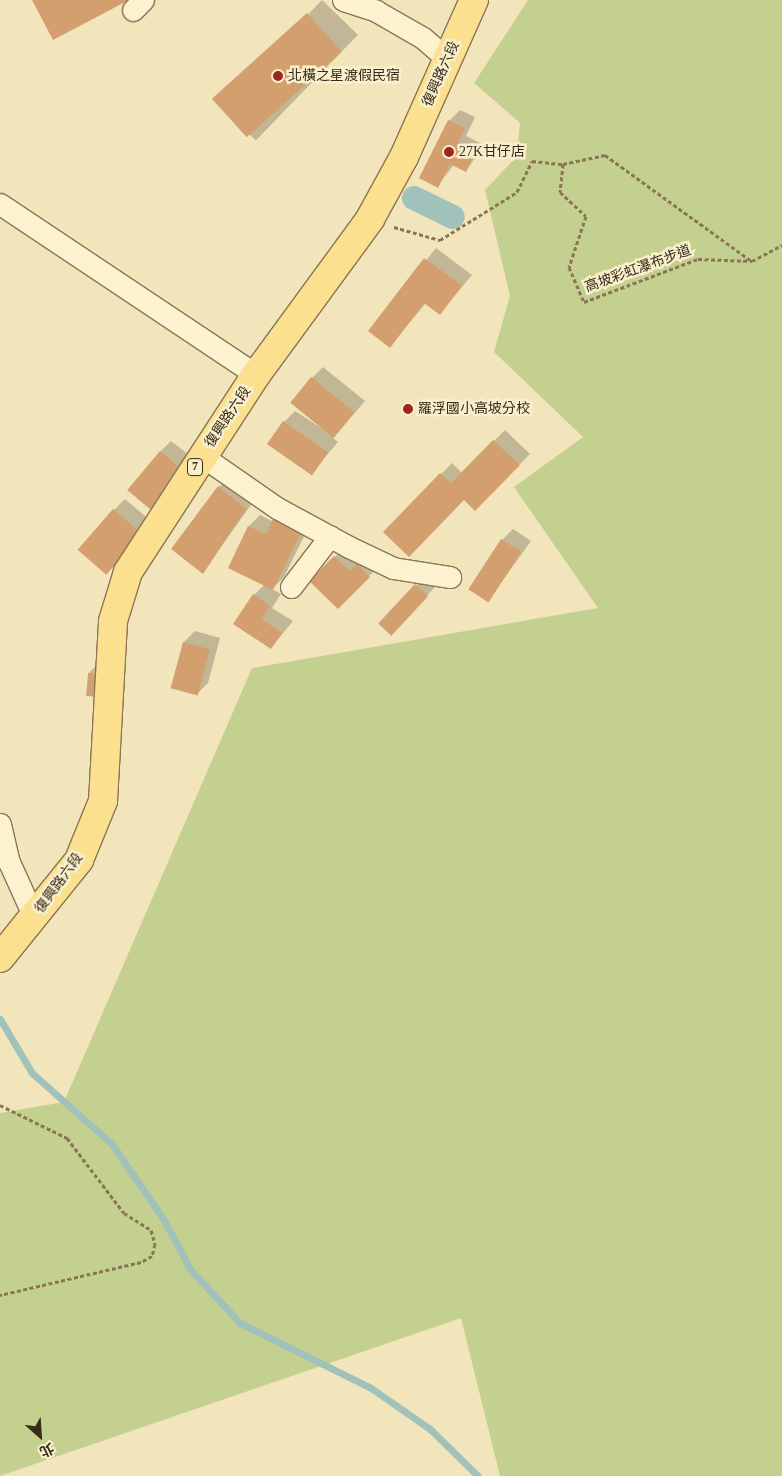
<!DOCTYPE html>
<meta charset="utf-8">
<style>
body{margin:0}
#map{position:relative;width:782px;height:1476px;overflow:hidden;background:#f2e5bc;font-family:"Times New Roman","Noto Sans TC",serif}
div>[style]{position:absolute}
.green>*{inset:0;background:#c4d08f}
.shadow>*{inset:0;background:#0003;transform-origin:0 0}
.stream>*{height:7px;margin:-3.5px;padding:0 3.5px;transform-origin:3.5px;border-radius:3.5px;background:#a0c2bb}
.canal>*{height:24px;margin:-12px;padding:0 12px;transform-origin:12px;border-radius:12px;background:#a0c2bb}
.building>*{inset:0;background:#d49f6e;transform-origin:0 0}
.path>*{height:3px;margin-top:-1.5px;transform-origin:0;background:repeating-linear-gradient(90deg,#8b7554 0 4px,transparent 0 6.5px)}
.roads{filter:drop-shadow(1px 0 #8b7554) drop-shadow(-1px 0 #8b7554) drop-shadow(0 1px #8b7554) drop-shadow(0 -1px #8b7554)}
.minor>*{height:21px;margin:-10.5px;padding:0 10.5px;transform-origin:10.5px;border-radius:10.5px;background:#fcf2d0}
.major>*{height:28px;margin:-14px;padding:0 14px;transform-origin:14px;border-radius:14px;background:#fae08f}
.dots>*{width:14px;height:14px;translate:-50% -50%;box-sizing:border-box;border:2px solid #f8efcc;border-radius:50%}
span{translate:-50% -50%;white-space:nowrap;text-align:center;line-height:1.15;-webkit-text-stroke:5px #f8efcc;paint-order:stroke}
.shield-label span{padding:1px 4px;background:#f8efcc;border:1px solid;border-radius:4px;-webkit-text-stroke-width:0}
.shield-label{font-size:12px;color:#382b1a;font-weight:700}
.street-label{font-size:14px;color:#382b1a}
.poi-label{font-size:14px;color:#382b1a}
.left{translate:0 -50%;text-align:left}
.north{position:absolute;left:15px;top:1411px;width:50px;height:50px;-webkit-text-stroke:4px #f8efcc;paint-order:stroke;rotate:154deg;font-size:14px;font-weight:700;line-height:20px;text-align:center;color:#382b1a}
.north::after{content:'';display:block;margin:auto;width:18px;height:22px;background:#382b1a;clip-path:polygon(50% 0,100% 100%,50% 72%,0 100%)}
</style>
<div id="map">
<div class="green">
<i style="clip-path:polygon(528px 0,782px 0,782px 1476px,500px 1476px,461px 1318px,0 1476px,0 1113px,64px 1102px,252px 668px,598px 608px,514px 487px,583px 437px,494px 352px,510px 296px,485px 190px,517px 156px,520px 123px,474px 83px)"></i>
</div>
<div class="shadow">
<i style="left:322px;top:0;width:50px;height:147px;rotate:44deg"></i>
<i style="clip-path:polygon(460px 110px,475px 117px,466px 136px,484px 145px,466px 171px,454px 165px,437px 186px,449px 121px)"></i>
<i style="clip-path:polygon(436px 248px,472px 275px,440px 313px,426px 303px,390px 346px,370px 330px)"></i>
<i style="clip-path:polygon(323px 367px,365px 401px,333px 438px,338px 442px,311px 474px,284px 422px,295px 411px,326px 431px,312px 378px)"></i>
<i style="clip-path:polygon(505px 430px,530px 454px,475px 509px,464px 499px,385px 532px,452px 463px,462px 473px)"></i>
<i style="clip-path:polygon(171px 441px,193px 458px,162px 497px,160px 452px)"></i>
<i style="clip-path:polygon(230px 476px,256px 498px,203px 572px,219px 487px)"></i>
<i style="clip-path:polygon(125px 499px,152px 522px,107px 573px,114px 510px)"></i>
<i style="clip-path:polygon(285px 509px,311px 522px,284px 577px,272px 589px,281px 594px,272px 608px,293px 621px,271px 648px,254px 595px,265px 584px,230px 567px,249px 526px,260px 515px,274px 522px)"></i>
<i style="clip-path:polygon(513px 529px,531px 541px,488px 601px,502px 540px)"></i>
<i style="clip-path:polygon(346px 546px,380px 565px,338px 607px,311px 581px)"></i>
<i style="clip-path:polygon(427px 574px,438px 584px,401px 623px,380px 624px)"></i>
<i style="clip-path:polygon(195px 631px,220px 638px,208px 683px,197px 694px,184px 642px)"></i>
<i style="clip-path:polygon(100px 662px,114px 664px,86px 695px,89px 673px)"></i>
</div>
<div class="stream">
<i style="left:0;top:1019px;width:63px;rotate:59.3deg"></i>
<i style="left:32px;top:1073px;width:107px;rotate:41.6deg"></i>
<i style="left:112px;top:1144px;width:92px;rotate:55.6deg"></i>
<i style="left:164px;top:1220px;width:55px;rotate:62deg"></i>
<i style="left:190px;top:1269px;width:74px;rotate:47.2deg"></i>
<i style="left:240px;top:1323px;width:146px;rotate:26.4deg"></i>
<i style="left:371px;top:1388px;width:72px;rotate:34.8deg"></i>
<i style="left:430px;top:1429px;width:67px;rotate:44.4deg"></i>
</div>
<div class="canal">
<i style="left:414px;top:198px;width:43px;rotate:26deg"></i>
</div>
<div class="building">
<i style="clip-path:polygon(32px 0,129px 0,53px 40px)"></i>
<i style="left:307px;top:13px;width:52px;height:128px;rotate:48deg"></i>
<i style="clip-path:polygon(448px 120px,465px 128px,456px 147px,474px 156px,466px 172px,450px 164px,438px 188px,419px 178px)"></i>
<i style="clip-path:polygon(424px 258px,462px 286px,440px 315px,424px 303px,390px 348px,368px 331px)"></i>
<i style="left:311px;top:377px;width:56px;height:33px;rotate:39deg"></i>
<i style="left:283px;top:421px;width:55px;height:28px;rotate:35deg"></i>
<i style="clip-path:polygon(493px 440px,520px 465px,475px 511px,464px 500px,409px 557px,383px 532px,440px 473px,451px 483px)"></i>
<i style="left:160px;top:451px;width:30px;height:51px;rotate:40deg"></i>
<i style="clip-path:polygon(218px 486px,246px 509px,203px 574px,171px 549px)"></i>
<i style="left:113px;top:509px;width:38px;height:54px;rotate:41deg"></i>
<i style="clip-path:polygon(273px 519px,301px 533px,273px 590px,228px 568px,248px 526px,266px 534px)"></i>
<i style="left:501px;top:539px;width:24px;height:60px;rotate:33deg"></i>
<i style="clip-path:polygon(334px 556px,350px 571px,357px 564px,370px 577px,338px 609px,309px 581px)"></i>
<i style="left:415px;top:584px;width:18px;height:54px;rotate:43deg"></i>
<i style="clip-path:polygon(253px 594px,270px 606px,262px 619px,282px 633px,271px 649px,233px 624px)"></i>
<i style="left:183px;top:642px;width:28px;height:48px;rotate:15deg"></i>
<i style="left:88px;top:673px;width:16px;height:23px;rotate:4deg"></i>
</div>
<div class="path">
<i style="left:563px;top:164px;width:43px;rotate:-12.1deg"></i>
<i style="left:605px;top:155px;width:179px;rotate:35.9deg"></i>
<i style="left:394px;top:227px;width:48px;rotate:15.8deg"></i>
<i style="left:440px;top:240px;width:91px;rotate:-31.9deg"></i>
<i style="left:517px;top:192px;width:34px;rotate:-64deg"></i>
<i style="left:532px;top:161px;width:31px;rotate:6deg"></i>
<i style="left:563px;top:164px;width:28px;rotate:96deg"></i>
<i style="left:560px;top:192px;width:35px;rotate:43deg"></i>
<i style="left:586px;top:216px;width:54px;rotate:108.4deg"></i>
<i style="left:569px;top:267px;width:38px;rotate:67deg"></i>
<i style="left:584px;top:302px;width:122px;rotate:-20.7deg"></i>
<i style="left:698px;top:259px;width:54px;rotate:2.1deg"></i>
<i style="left:752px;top:261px;width:34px;rotate:-28deg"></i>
<i style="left:0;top:1105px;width:75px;rotate:26.2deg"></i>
<i style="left:67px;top:1138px;width:94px;rotate:52.8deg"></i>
<i style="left:124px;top:1213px;width:32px;rotate:32deg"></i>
<i style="left:151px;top:1230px;width:15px;rotate:74deg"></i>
<i style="left:155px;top:1244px;width:12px;rotate:104deg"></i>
<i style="left:152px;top:1256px;width:13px;rotate:151deg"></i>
<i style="left:141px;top:1262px;width:145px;rotate:166.8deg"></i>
</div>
<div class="roads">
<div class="minor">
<i style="left:343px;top:0;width:35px;rotate:18deg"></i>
<i style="left:376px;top:11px;width:54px;rotate:29.9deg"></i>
<i style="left:423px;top:38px;width:32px;rotate:41deg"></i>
<i style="left:133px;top:10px;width:14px;rotate:-45deg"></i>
<i style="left:0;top:204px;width:308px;rotate:33.7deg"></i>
<i style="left:202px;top:456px;width:91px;rotate:34.7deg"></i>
<i style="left:277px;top:508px;width:82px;rotate:28.4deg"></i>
<i style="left:349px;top:547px;width:49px;rotate:25.5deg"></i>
<i style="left:393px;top:568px;width:58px;rotate:9deg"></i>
<i style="left:291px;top:587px;width:64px;rotate:-52.6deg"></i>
<i style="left:0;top:824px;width:39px;rotate:77deg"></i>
<i style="left:9px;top:862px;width:60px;rotate:65.6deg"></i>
</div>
<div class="major">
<i style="left:0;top:958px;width:126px;rotate:-51.1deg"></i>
<i style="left:79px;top:860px;width:64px;rotate:-67.9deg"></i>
<i style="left:103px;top:801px;width:180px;rotate:-86.8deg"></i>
<i style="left:113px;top:621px;width:51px;rotate:-73deg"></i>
<i style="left:128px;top:572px;width:235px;rotate:-57deg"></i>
<i style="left:256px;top:375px;width:193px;rotate:-53.8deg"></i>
<i style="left:370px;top:219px;width:71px;rotate:-61.3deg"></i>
<i style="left:404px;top:157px;width:172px;rotate:-66deg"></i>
</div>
</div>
<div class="dots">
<i style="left:278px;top:76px;background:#9f261e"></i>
<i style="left:449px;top:152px;background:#9f261e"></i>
<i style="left:408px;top:409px;background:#9f261e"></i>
</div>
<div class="shield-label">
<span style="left:195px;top:467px">7</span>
</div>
<div class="street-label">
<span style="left:441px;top:74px;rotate:-66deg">復興路六段</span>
<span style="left:638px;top:269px;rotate:-20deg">高坡彩虹瀑布步道</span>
<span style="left:228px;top:417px;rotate:-56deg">復興路六段</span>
<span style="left:59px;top:883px;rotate:-54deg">復興路六段</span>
</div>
<div class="poi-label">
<span class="left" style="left:288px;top:76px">北橫之星渡假民宿</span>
<span class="left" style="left:459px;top:152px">27K甘仔店</span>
<span class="left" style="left:418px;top:409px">羅浮國小高坡分校</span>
</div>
<div class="north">北</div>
</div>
